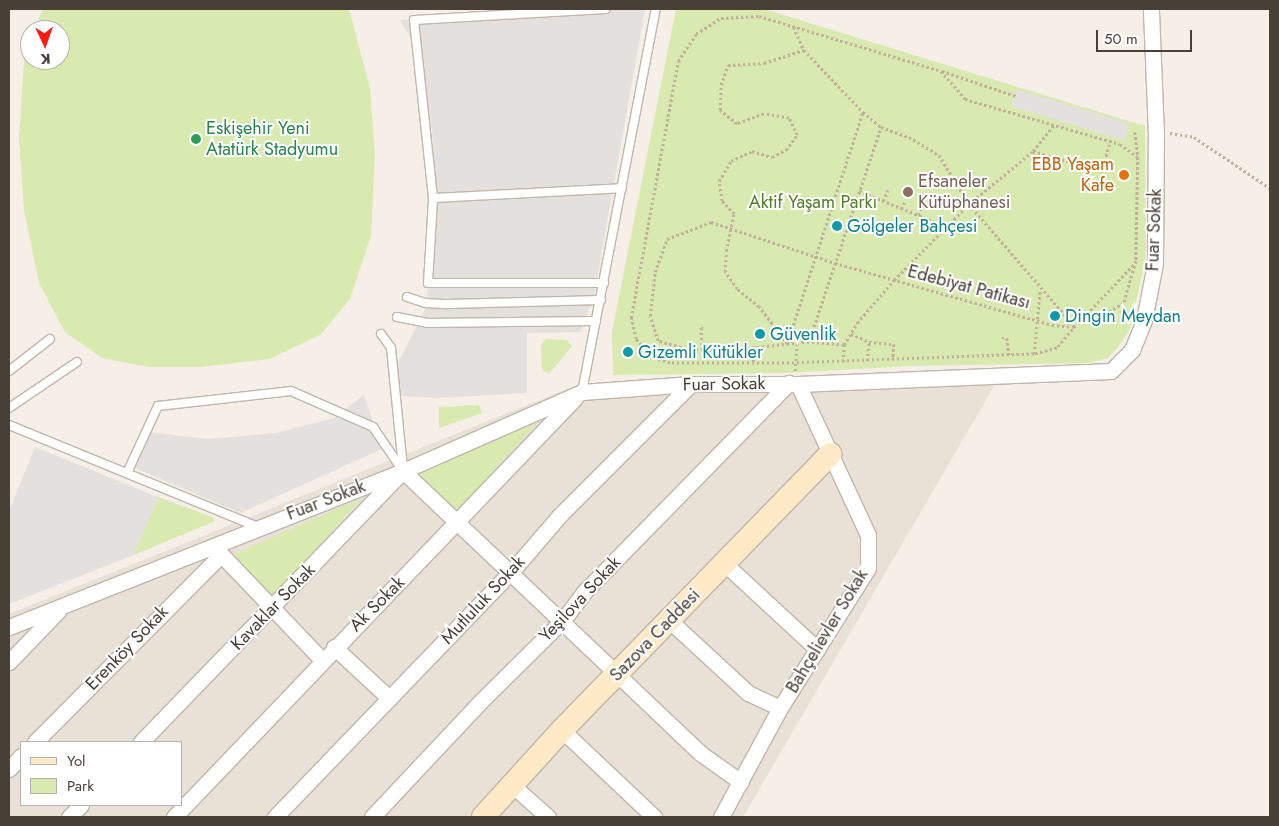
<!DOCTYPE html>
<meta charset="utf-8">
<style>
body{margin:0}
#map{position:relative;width:1279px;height:826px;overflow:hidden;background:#f5efe8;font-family:Jost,sans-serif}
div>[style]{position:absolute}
.residential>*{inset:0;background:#e9e0d6}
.green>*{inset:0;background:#d8eab0}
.parking>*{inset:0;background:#e3e0dd;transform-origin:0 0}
.path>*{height:2.5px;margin-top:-1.25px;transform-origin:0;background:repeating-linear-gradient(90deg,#c3af9b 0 2.5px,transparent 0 5px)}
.roads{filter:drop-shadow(1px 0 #c1b6aa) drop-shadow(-1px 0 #c1b6aa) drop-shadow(0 1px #c1b6aa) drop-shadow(0 -1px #c1b6aa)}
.lane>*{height:8px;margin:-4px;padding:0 4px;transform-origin:4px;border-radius:4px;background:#fff}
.street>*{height:15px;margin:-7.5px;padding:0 7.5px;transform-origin:7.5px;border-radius:7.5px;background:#fff}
.secondary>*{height:22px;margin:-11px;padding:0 11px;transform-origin:11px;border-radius:11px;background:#ffeac8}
.dots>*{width:14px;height:14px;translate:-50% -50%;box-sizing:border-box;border:2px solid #fff;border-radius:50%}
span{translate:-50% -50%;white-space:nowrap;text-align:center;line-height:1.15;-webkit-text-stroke:4px #fff;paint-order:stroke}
.leisure-label{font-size:18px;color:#27864d}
.left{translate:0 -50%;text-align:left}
.food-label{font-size:18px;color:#c56008}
.right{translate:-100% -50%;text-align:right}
.education-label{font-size:18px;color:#785e54}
.park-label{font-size:18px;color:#537d27}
.culture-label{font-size:18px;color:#0d838f}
.street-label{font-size:18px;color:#483f36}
.frame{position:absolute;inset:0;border:10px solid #483f36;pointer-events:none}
.legend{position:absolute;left:20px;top:741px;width:162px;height:65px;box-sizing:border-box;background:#fff;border:1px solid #b6b2af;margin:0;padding:6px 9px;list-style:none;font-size:15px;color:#483f36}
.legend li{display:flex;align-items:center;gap:10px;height:25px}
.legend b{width:25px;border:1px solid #b6b2af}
.north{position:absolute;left:20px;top:20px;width:50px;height:50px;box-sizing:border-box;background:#fff;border:1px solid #b6b2af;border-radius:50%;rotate:177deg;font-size:14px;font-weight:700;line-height:20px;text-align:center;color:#483f36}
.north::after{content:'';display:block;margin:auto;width:18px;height:22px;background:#ff1915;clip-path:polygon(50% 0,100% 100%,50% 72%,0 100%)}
.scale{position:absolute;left:1096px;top:30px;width:96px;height:22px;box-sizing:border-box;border:2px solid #483f36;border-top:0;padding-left:6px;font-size:15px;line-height:18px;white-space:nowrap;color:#483f36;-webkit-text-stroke:4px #fff;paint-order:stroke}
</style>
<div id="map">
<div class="residential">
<i style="clip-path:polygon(evenodd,1004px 369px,743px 817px,9px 817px,9px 614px,567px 389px,1004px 369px,21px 742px,181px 742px,181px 805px,21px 805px,21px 742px)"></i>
</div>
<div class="green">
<i style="clip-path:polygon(43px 9px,349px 9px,370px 88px,375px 154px,371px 236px,350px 299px,320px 335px,269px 359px,201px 367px,149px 367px,102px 358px,65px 332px,39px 283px,24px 210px,19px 138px,24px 59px,30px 41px,30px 60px,60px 60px,60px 30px,34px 30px)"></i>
<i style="clip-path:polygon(676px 9px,764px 9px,1145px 126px,1146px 257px,1130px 329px,1118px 347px,1108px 358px,1087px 363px,910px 366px,787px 373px,613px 375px,612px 332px)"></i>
<i style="clip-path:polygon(546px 339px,567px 340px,572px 346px,549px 374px,542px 370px,541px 344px)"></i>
<i style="clip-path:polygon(479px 405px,482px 413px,439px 428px,439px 407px)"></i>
<i style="clip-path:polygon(539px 420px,457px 511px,417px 472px)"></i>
<i style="clip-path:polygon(158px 497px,212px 517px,215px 521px,134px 555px)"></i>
<i style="clip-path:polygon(362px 498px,270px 600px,230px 556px)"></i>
</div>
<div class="parking">
<i style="clip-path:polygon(555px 9px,645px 9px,595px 291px,581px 332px,527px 333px,527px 393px,438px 398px,402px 396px,392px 375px,425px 309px,435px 241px,436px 192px,432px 130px,424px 84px,411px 38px,400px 20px)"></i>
<i style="left:1016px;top:89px;width:119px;height:18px;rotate:17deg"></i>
<i style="clip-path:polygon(364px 395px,382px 449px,240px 513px,128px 465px,149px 432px,208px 439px,276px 433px,334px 418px)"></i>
<i style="clip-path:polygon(35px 447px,158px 497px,134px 555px,9px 604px,9px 511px)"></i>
</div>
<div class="path">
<i style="left:759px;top:16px;width:190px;rotate:16.8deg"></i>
<i style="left:941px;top:71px;width:37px;rotate:49deg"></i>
<i style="left:965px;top:99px;width:161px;rotate:16.2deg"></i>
<i style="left:1120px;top:144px;width:22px;rotate:36deg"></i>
<i style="left:1138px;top:157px;width:104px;rotate:91.1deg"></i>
<i style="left:1136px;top:261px;width:44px;rotate:105.9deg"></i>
<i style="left:1124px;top:303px;width:23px;rotate:149deg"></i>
<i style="left:1104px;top:315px;width:26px;rotate:164deg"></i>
<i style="left:1079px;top:322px;width:34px;rotate:130deg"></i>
<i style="left:1057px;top:348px;width:24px;rotate:165deg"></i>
<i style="left:1034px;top:354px;width:240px;rotate:177.9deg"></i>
<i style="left:794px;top:363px;width:124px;rotate:180deg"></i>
<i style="left:670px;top:363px;width:21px;rotate:-163deg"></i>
<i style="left:650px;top:357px;width:23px;rotate:-128deg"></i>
<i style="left:636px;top:339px;width:22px;rotate:-103deg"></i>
<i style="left:631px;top:318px;width:261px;rotate:-79.6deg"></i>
<i style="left:678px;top:61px;width:32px;rotate:-56deg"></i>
<i style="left:696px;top:34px;width:30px;rotate:-33deg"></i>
<i style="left:721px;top:18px;width:38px;rotate:-3deg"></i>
<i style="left:794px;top:27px;width:25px;rotate:67deg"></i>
<i style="left:804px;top:50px;width:86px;rotate:46.4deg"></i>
<i style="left:863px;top:112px;width:23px;rotate:40deg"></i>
<i style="left:881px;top:127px;width:30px;rotate:20deg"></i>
<i style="left:909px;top:137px;width:35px;rotate:31deg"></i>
<i style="left:939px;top:155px;width:57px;rotate:58.5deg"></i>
<i style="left:969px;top:204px;width:162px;rotate:49.2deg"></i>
<i style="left:942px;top:71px;width:78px;rotate:18.7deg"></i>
<i style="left:1135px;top:132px;width:25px;rotate:83deg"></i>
<i style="left:1170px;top:133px;width:24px;rotate:9deg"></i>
<i style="left:1194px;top:137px;width:92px;rotate:33.9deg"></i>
<i style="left:1033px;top:151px;width:72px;rotate:16.2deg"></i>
<i style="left:1102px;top:171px;width:31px;rotate:-75deg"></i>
<i style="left:859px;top:191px;width:95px;rotate:22.2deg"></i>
<i style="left:883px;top:201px;width:12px;rotate:-66deg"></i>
<i style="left:901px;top:209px;width:9px;rotate:-63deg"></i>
<i style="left:918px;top:215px;width:11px;rotate:-63deg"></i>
<i style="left:1080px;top:321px;width:81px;rotate:-46.5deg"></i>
<i style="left:851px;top:334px;width:20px;rotate:24deg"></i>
<i style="left:869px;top:342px;width:25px;rotate:5deg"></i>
<i style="left:894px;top:344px;width:16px;rotate:94deg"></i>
<i style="left:1002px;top:338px;width:5px"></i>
<i style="left:1007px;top:338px;width:17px;rotate:83deg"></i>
<i style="left:809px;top:341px;width:226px;rotate:-71.4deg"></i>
<i style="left:787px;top:344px;width:46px;rotate:-127.1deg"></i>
<i style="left:759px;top:307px;width:28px;rotate:-141deg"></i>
<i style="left:737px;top:289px;width:21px;rotate:-125deg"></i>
<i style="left:725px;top:272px;width:21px;rotate:-87deg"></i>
<i style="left:726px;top:251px;width:38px;rotate:-78deg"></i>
<i style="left:734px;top:214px;width:18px;rotate:-133deg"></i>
<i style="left:722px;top:201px;width:20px;rotate:-99deg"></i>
<i style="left:719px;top:181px;width:23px;rotate:-59deg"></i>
<i style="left:731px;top:161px;width:23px;rotate:-25deg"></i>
<i style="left:752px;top:151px;width:21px;rotate:17deg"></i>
<i style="left:772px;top:157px;width:16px;rotate:-27deg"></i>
<i style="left:786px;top:150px;width:19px;rotate:-54deg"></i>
<i style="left:797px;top:135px;width:19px;rotate:-115deg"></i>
<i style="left:789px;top:118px;width:25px;rotate:-171deg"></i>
<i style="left:764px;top:114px;width:29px;rotate:160deg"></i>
<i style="left:737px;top:124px;width:22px;rotate:-141deg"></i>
<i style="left:720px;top:110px;width:25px;rotate:-88deg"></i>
<i style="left:721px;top:85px;width:21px;rotate:-71deg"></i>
<i style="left:728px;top:65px;width:36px;rotate:-3deg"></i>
<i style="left:764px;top:63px;width:42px;rotate:-18deg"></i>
<i style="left:787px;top:344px;width:244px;rotate:-71.9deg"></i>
<i style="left:844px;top:345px;width:35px;rotate:-175deg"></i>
<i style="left:809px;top:342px;width:86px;rotate:174deg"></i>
<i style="left:723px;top:351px;width:37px;rotate:-177deg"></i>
<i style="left:686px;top:349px;width:29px;rotate:-164deg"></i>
<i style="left:658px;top:341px;width:26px;rotate:-108deg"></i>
<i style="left:650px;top:316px;width:44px;rotate:-83.5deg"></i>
<i style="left:655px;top:272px;width:35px;rotate:-70deg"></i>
<i style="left:667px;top:239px;width:47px;rotate:-21.1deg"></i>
<i style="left:711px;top:222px;width:131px;rotate:18.3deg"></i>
<i style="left:835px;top:263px;width:226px;rotate:15.9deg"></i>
<i style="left:1052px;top:325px;width:23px;rotate:5deg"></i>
<i style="left:702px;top:350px;width:22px;rotate:-93deg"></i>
<i style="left:701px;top:328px;width:5px;rotate:11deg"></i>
<i style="left:1034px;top:354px;width:65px;rotate:-84.7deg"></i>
<i style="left:867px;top:361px;width:19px;rotate:-84deg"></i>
<i style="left:753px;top:362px;width:16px;rotate:-83deg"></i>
<i style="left:843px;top:362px;width:17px;rotate:-87deg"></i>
<i style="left:844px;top:345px;width:26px;rotate:-59deg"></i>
<i style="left:857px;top:323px;width:57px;rotate:-49.3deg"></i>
<i style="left:894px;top:280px;width:107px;rotate:-45.4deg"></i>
<i style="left:969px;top:204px;width:83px;rotate:-39.6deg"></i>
<i style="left:1033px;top:151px;width:33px;rotate:-51deg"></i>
<i style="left:795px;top:371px;width:28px;rotate:-86deg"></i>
</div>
<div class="roads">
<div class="lane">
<i style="left:433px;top:198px;width:189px;rotate:-3deg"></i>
<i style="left:604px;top:283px;width:176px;rotate:180deg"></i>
<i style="left:428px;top:283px;width:85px;rotate:-86.6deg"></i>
<i style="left:433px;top:198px;width:179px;rotate:-96.1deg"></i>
<i style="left:414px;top:20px;width:192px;rotate:-3.3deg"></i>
<i style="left:407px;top:297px;width:20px;rotate:18deg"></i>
<i style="left:426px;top:303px;width:22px;rotate:3deg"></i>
<i style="left:448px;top:304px;width:153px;rotate:-1.5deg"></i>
<i style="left:397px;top:317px;width:31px;rotate:11deg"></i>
<i style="left:427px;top:323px;width:169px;rotate:-0.7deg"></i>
<i style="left:381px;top:334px;width:17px;rotate:54deg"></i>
<i style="left:391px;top:348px;width:122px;rotate:84.3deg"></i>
<i style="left:9px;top:371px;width:52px;rotate:-38deg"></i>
<i style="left:582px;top:392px;width:390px;rotate:-79.1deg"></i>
<i style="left:9px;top:408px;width:82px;rotate:-34.1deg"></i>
<i style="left:9px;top:425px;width:269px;rotate:22.3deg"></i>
<i style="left:127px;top:473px;width:74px;rotate:-65.2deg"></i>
<i style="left:158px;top:406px;width:134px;rotate:-6.4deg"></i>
<i style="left:291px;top:391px;width:90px;rotate:23.7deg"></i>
<i style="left:373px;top:427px;width:53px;rotate:55.7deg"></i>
</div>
<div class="street">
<i style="left:216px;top:549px;width:153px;rotate:46.3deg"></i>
<i style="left:724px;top:563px;width:127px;rotate:42.8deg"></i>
<i style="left:670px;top:621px;width:106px;rotate:42.7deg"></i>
<i style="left:748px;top:693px;width:35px;rotate:25deg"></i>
<i style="left:9px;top:627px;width:424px;rotate:-21.6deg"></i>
<i style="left:403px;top:471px;width:196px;rotate:-23.8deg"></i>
<i style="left:582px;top:392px;width:109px;rotate:-4.2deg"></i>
<i style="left:691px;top:384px;width:107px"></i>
<i style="left:798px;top:384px;width:313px;rotate:-2.4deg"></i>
<i style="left:1111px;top:371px;width:30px;rotate:-45deg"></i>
<i style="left:1132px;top:350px;width:32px;rotate:-68deg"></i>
<i style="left:1144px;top:320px;width:57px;rotate:-78.9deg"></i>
<i style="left:1155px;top:264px;width:129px;rotate:-89.6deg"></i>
<i style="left:1156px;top:135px;width:126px;rotate:-92.3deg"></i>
<i style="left:334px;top:647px;width:75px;rotate:42.8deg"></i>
<i style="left:9px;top:662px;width:72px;rotate:-46.1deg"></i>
<i style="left:562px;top:730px;width:127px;rotate:43.4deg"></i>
<i style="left:35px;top:742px;width:262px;rotate:-45.2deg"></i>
<i style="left:141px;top:742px;width:377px;rotate:-46deg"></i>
<i style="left:403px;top:471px;width:410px;rotate:43.5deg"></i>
<i style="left:700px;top:753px;width:50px;rotate:35.3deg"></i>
<i style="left:9px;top:769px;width:18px;rotate:-47deg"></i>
<i style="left:512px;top:785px;width:48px;rotate:41.6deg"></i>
<i style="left:69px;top:817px;width:17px;rotate:-45deg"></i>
<i style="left:174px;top:817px;width:580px;rotate:-46.26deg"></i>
<i style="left:275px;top:817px;width:340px;rotate:-46.1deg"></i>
<i style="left:511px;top:572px;width:75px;rotate:-49.3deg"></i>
<i style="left:560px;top:515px;width:185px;rotate:-45deg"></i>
<i style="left:372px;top:817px;width:156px;rotate:-46.8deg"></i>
<i style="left:479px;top:703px;width:118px;rotate:-44.7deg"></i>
<i style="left:563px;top:620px;width:38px;rotate:-53deg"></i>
<i style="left:586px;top:590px;width:290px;rotate:-45.6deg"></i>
<i style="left:721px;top:817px;width:124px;rotate:-61.6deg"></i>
<i style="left:780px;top:708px;width:165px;rotate:-57.8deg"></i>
<i style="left:868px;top:568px;width:33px;rotate:-90deg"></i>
<i style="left:868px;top:535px;width:166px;rotate:-114.9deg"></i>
</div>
<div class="secondary">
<i style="left:483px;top:817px;width:118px;rotate:-47.8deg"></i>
<i style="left:562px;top:730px;width:385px;rotate:-45.8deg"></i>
</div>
</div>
<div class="dots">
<i style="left:196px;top:139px;background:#2e9e5b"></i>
<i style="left:1124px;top:175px;background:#e8710a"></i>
<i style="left:908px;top:192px;background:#8d6e63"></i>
<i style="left:837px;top:226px;background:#0f9aa8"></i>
<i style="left:1055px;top:316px;background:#0f9aa8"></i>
<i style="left:760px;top:334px;background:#0f9aa8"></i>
<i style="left:628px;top:352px;background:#0f9aa8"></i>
</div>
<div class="leisure-label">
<span class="left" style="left:206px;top:139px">Eskişehir Yeni<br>Atatürk Stadyumu</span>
</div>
<div class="food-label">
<span class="right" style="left:1114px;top:175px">EBB Yaşam<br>Kafe</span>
</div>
<div class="education-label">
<span class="left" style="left:918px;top:192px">Efsaneler<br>Kütüphanesi</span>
</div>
<div class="park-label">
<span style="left:813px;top:202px">Aktif Yaşam Parkı</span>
</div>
<div class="culture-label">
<span class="left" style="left:847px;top:226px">Gölgeler Bahçesi</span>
<span class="left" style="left:1065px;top:316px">Dingin Meydan</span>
<span class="left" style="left:770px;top:334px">Güvenlik</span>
<span class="left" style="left:638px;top:352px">Gizemli Kütükler</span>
</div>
<div class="street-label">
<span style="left:1154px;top:230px;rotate:-88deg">Fuar Sokak</span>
<span style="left:969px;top:287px;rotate:15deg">Edebiyat Patikası</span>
<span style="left:724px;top:384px;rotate:-1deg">Fuar Sokak</span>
<span style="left:326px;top:500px;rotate:-21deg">Fuar Sokak</span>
<span style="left:580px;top:599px;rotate:-47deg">Yeşilova Sokak</span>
<span style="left:483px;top:600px;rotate:-47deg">Mutluluk Sokak</span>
<span style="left:377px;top:604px;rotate:-45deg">Ak Sokak</span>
<span style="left:273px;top:607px;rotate:-46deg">Kavaklar Sokak</span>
<span style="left:827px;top:631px;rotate:-59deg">Bahçelievler Sokak</span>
<span style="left:655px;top:635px;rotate:-46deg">Sazova Caddesi</span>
<span style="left:127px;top:648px;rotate:-46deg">Erenköy Sokak</span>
</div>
<div class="frame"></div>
<ul class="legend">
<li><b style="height:6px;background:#ffeac8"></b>Yol</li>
<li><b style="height:14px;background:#d8eab0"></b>Park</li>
</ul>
<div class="north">K</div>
<div class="scale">50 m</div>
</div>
